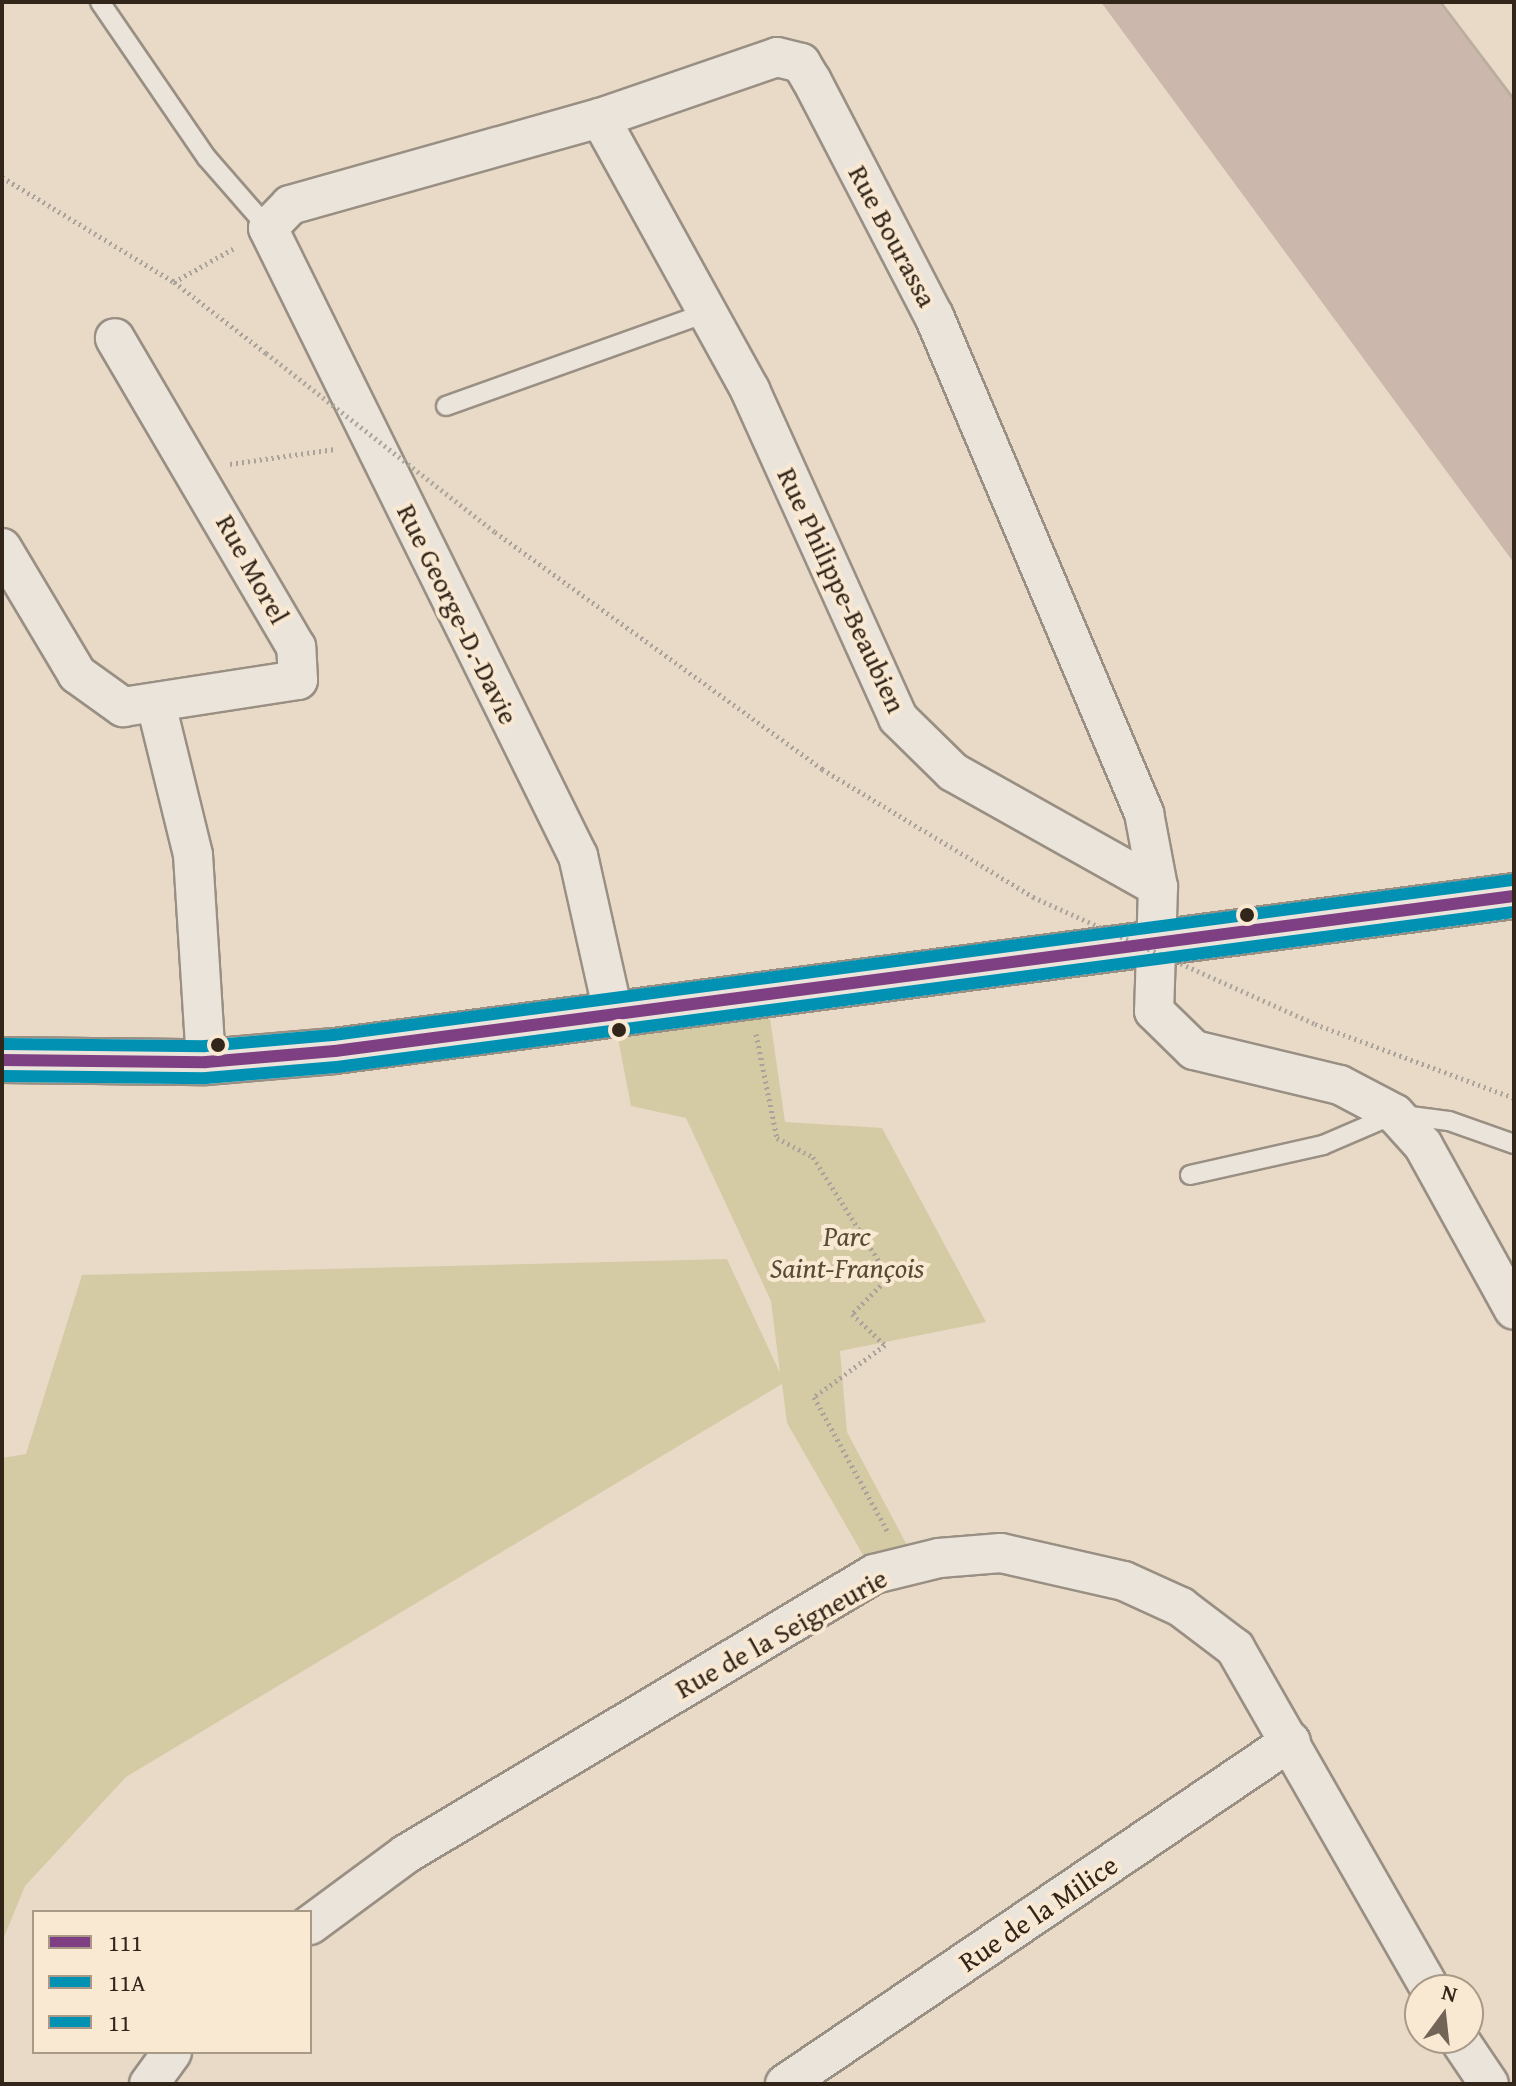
<!DOCTYPE html>
<meta charset="utf-8">
<style>
body{margin:0}
#map{position:relative;width:1516px;height:2086px;overflow:hidden;background:#e8dac7;font-family:"Gentium Book Plus",serif}
div>[style]{position:absolute}
.green>*{inset:0;background:#d4cba5}
.shadow>*{inset:0;background:#0003}
.building>*{inset:0;background:#cbb7ab}
.path>*{height:5px;margin-top:-2.5px;transform-origin:0;background:repeating-linear-gradient(90deg,#a9a39b 0 2px,transparent 0 6px)}
.roads{filter:drop-shadow(2px 0 #998f83) drop-shadow(-2px 0 #998f83) drop-shadow(0 2px #998f83) drop-shadow(0 -2px #998f83)}
.lane>*{height:18px;margin:-9px;padding:0 9px;transform-origin:9px;border-radius:9px;background:#ebe4db}
.street>*{height:38px;margin:-19px;padding:0 19px;transform-origin:19px;border-radius:19px;background:#ebe4db}
.secondary>*{height:44px;margin:-22px;padding:0 22px;transform-origin:22px;border-radius:22px;background:#ebe4db}
.path-bridge>*{height:5px;margin-top:-2.5px;transform-origin:0;background:repeating-linear-gradient(90deg,#a9a39b 0 2px,transparent 0 6px)}
.bus-1>*{height:12px;margin:-6px;padding:0 6px;transform-origin:6px;border-radius:6px;background:#7e4082}
.bus-2>*{height:12px;margin:-6px;padding:0 6px;transform-origin:6px;border-radius:6px;background:#0091b3}
.bus-3>*{height:12px;margin:-6px;padding:0 6px;transform-origin:6px;border-radius:6px;background:#0091b3}
.dots>*{width:22px;height:22px;translate:-50% -50%;box-sizing:border-box;border:4px solid #f9e8d2;border-radius:50%}
span{translate:-50% -50%;white-space:nowrap;text-align:center;line-height:1.15;-webkit-text-stroke:8px #f9e8d2;paint-order:stroke}
.street-label{font-size:28px;color:#322519}
.park-label{font-size:28px;color:#564b35;font-style:italic}
.frame{position:absolute;inset:0;border:4px solid #322519;pointer-events:none}
.legend{position:absolute;left:32px;top:1910px;width:280px;height:144px;box-sizing:border-box;background:#f9e8d2;border:2px solid #a99a88;margin:0;padding:10px 14px;list-style:none;font-size:24px;color:#322519}
.legend li{display:flex;align-items:center;gap:16px;height:40px}
.legend b{width:40px;border:2px solid #a99a88}
.north{position:absolute;left:1404px;top:1974px;width:80px;height:80px;box-sizing:border-box;background:#f9e8d2;border:2px solid #a99a88;border-radius:50%;rotate:15deg;font-size:22px;font-weight:700;line-height:32px;text-align:center;color:#322519}
.north::after{content:'';display:block;margin:auto;width:28px;height:36px;background:#726456;clip-path:polygon(50% 0,100% 100%,50% 72%,0 100%)}
</style>
<div id="map">
<div class="green">
<i style="clip-path:polygon(767px 997px,785px 1122px,882px 1128px,986px 1322px,840px 1351px,847px 1432px,917px 1564px,874px 1574px,787px 1423px,782px 1384px,126px 1777px,25px 1886px,2px 1942px,2px 1458px,26px 1454px,82px 1275px,727px 1259px,780px 1373px,771px 1301px,686px 1118px,631px 1106px,613px 1012px)"></i>
</div>
<div class="shadow">
<i style="clip-path:polygon(1104px 2px,1442px 2px,1514px 97px,1514px 560px)"></i>
</div>
<div class="building">
<i style="clip-path:polygon(1101px 2px,1439px 2px,1514px 102px,1514px 563px)"></i>
</div>
<div class="path">
<i style="left:2px;top:177px;width:202px;rotate:31.4deg"></i>
<i style="left:174px;top:282px;width:116px;rotate:37.7deg"></i>
<i style="left:174px;top:282px;width:71px;rotate:-29.4deg"></i>
<i style="left:230px;top:464px;width:106px;rotate:-8.1deg"></i>
<i style="left:495px;top:532px;width:404px;rotate:35.9deg"></i>
<i style="left:822px;top:769px;width:247px;rotate:31.2deg"></i>
<i style="left:1315px;top:1024px;width:212px;rotate:20.4deg"></i>
<i style="left:756px;top:1034px;width:106px;rotate:78.6deg"></i>
<i style="left:777px;top:1138px;width:41px;rotate:27.8deg"></i>
<i style="left:813px;top:1157px;width:142px;rotate:57.7deg"></i>
<i style="left:889px;top:1277px;width:52px;rotate:135deg"></i>
<i style="left:852px;top:1314px;width:45px;rotate:43.2deg"></i>
<i style="left:885px;top:1345px;width:88px;rotate:143.8deg"></i>
<i style="left:814px;top:1397px;width:156px;rotate:61.3deg"></i>
</div>
<div class="roads">
<div class="lane">
<i style="left:100px;top:2px;width:189px;rotate:55.6deg"></i>
<i style="left:207px;top:158px;width:93px;rotate:48.9deg"></i>
<i style="left:446px;top:406px;width:279px;rotate:-19.7deg"></i>
<i style="left:1190px;top:1175px;width:136px;rotate:-12.7deg"></i>
<i style="left:1323px;top:1145px;width:78px;rotate:-23.3deg"></i>
<i style="left:1395px;top:1114px;width:54px;rotate:7.4deg"></i>
<i style="left:1449px;top:1121px;width:69px;rotate:19.5deg"></i>
</div>
<div class="street">
<i style="left:600px;top:118px;width:311px;rotate:61.1deg"></i>
<i style="left:750px;top:390px;width:360px;rotate:65.7deg"></i>
<i style="left:898px;top:718px;width:77px;rotate:44.5deg"></i>
<i style="left:953px;top:772px;width:235px;rotate:29.3deg"></i>
<i style="left:2px;top:548px;width:147px;rotate:59.2deg"></i>
<i style="left:77px;top:674px;width:57px;rotate:35.7deg"></i>
<i style="left:123px;top:707px;width:177px;rotate:-8.8deg"></i>
<i style="left:298px;top:680px;width:33px;rotate:-93deg"></i>
<i style="left:296px;top:647px;width:358px;rotate:-120.4deg"></i>
<i style="left:156px;top:704px;width:155px;rotate:76.2deg"></i>
<i style="left:193px;top:855px;width:207px;rotate:86.4deg"></i>
<i style="left:613px;top:1012px;width:160px;rotate:-102.6deg"></i>
<i style="left:578px;top:856px;width:700px;rotate:-116.27deg"></i>
<i style="left:268px;top:228px;width:32px;rotate:-46deg"></i>
<i style="left:290px;top:205px;width:322px;rotate:-15.7deg"></i>
<i style="left:600px;top:118px;width:187px;rotate:-19deg"></i>
<i style="left:777px;top:57px;width:25px;rotate:14deg"></i>
<i style="left:801px;top:63px;width:21px;rotate:59deg"></i>
<i style="left:812px;top:81px;width:265px;rotate:62.6deg"></i>
<i style="left:934px;top:316px;width:540px;rotate:67.09deg"></i>
<i style="left:1144px;top:813px;width:75px;rotate:79.3deg"></i>
<i style="left:1158px;top:887px;width:124px;rotate:91.8deg"></i>
<i style="left:1154px;top:1011px;width:56px;rotate:44.3deg"></i>
<i style="left:1194px;top:1050px;width:150px;rotate:13.5deg"></i>
<i style="left:1340px;top:1085px;width:62px;rotate:27.8deg"></i>
<i style="left:1395px;top:1114px;width:42px;rotate:47.9deg"></i>
<i style="left:1423px;top:1145px;width:188px;rotate:61.1deg"></i>
<i style="left:310px;top:1925px;width:119px;rotate:-36.5deg"></i>
<i style="left:406px;top:1854px;width:545px;rotate:-30.89deg"></i>
<i style="left:874px;top:1574px;width:67px;rotate:-13.8deg"></i>
<i style="left:939px;top:1558px;width:62px;rotate:-4.6deg"></i>
<i style="left:1001px;top:1553px;width:126px;rotate:12.8deg"></i>
<i style="left:1124px;top:1581px;width:63px;rotate:24.5deg"></i>
<i style="left:1181px;top:1607px;width:68px;rotate:37.2deg"></i>
<i style="left:1235px;top:1648px;width:394px;rotate:60.2deg"></i>
<i style="left:1458px;top:2038px;width:55px;rotate:56deg"></i>
<i style="left:149px;top:2084px;width:39px;rotate:-54deg"></i>
<i style="left:785px;top:2084px;width:611px;rotate:-34.13deg"></i>
</div>
<div class="secondary">
<i style="left:2px;top:1060px;width:204px;rotate:0.6deg"></i>
<i style="left:206px;top:1062px;width:129px;rotate:-4.9deg"></i>
<i style="left:335px;top:1051px;width:1189px;rotate:-7.49deg"></i>
</div>
</div>
<div class="path-bridge">
<i style="left:266px;top:353px;width:291px;rotate:38deg"></i>
<i style="left:1033px;top:897px;width:309px;rotate:24.2deg"></i>
</div>
<div class="bus-1">
<i style="left:2px;top:1060px;width:204px;rotate:0.6deg"></i>
<i style="left:206px;top:1062px;width:129px;rotate:-4.9deg"></i>
<i style="left:335px;top:1051px;width:1189px;rotate:-7.49deg"></i>
</div>
<div class="bus-2">
<i style="left:2px;top:1076px;width:204px;rotate:0.6deg"></i>
<i style="left:206px;top:1078px;width:131px;rotate:-4.8deg"></i>
<i style="left:337px;top:1067px;width:1187px;rotate:-7.5deg"></i>
</div>
<div class="bus-3">
<i style="left:2px;top:1044px;width:203px;rotate:0.6deg"></i>
<i style="left:205px;top:1046px;width:128px;rotate:-4.9deg"></i>
<i style="left:333px;top:1035px;width:1189px;rotate:-7.49deg"></i>
</div>
<div class="dots">
<i style="left:1247px;top:915px;background:#322519"></i>
<i style="left:619px;top:1030px;background:#322519"></i>
<i style="left:218px;top:1045px;background:#322519"></i>
</div>
<div class="street-label">
<span style="left:893px;top:236px;rotate:62deg">Rue Bourassa</span>
<span style="left:253px;top:569px;rotate:61deg">Rue Morel</span>
<span style="left:842px;top:590px;rotate:65deg">Rue Philippe-Beaubien</span>
<span style="left:458px;top:614px;rotate:64deg">Rue George-D.-Davie</span>
<span style="left:781px;top:1633px;rotate:-29deg">Rue de la Seigneurie</span>
<span style="left:1038px;top:1913px;rotate:-34deg">Rue de la Milice</span>
</div>
<div class="park-label">
<span style="left:847px;top:1252px">Parc<br>Saint-François</span>
</div>
<div class="frame"></div>
<ul class="legend">
<li><b style="height:10px;background:#7e4082"></b>111</li>
<li><b style="height:10px;background:#0091b3"></b>11A</li>
<li><b style="height:10px;background:#0091b3"></b>11</li>
</ul>
<div class="north">N</div>
</div>
